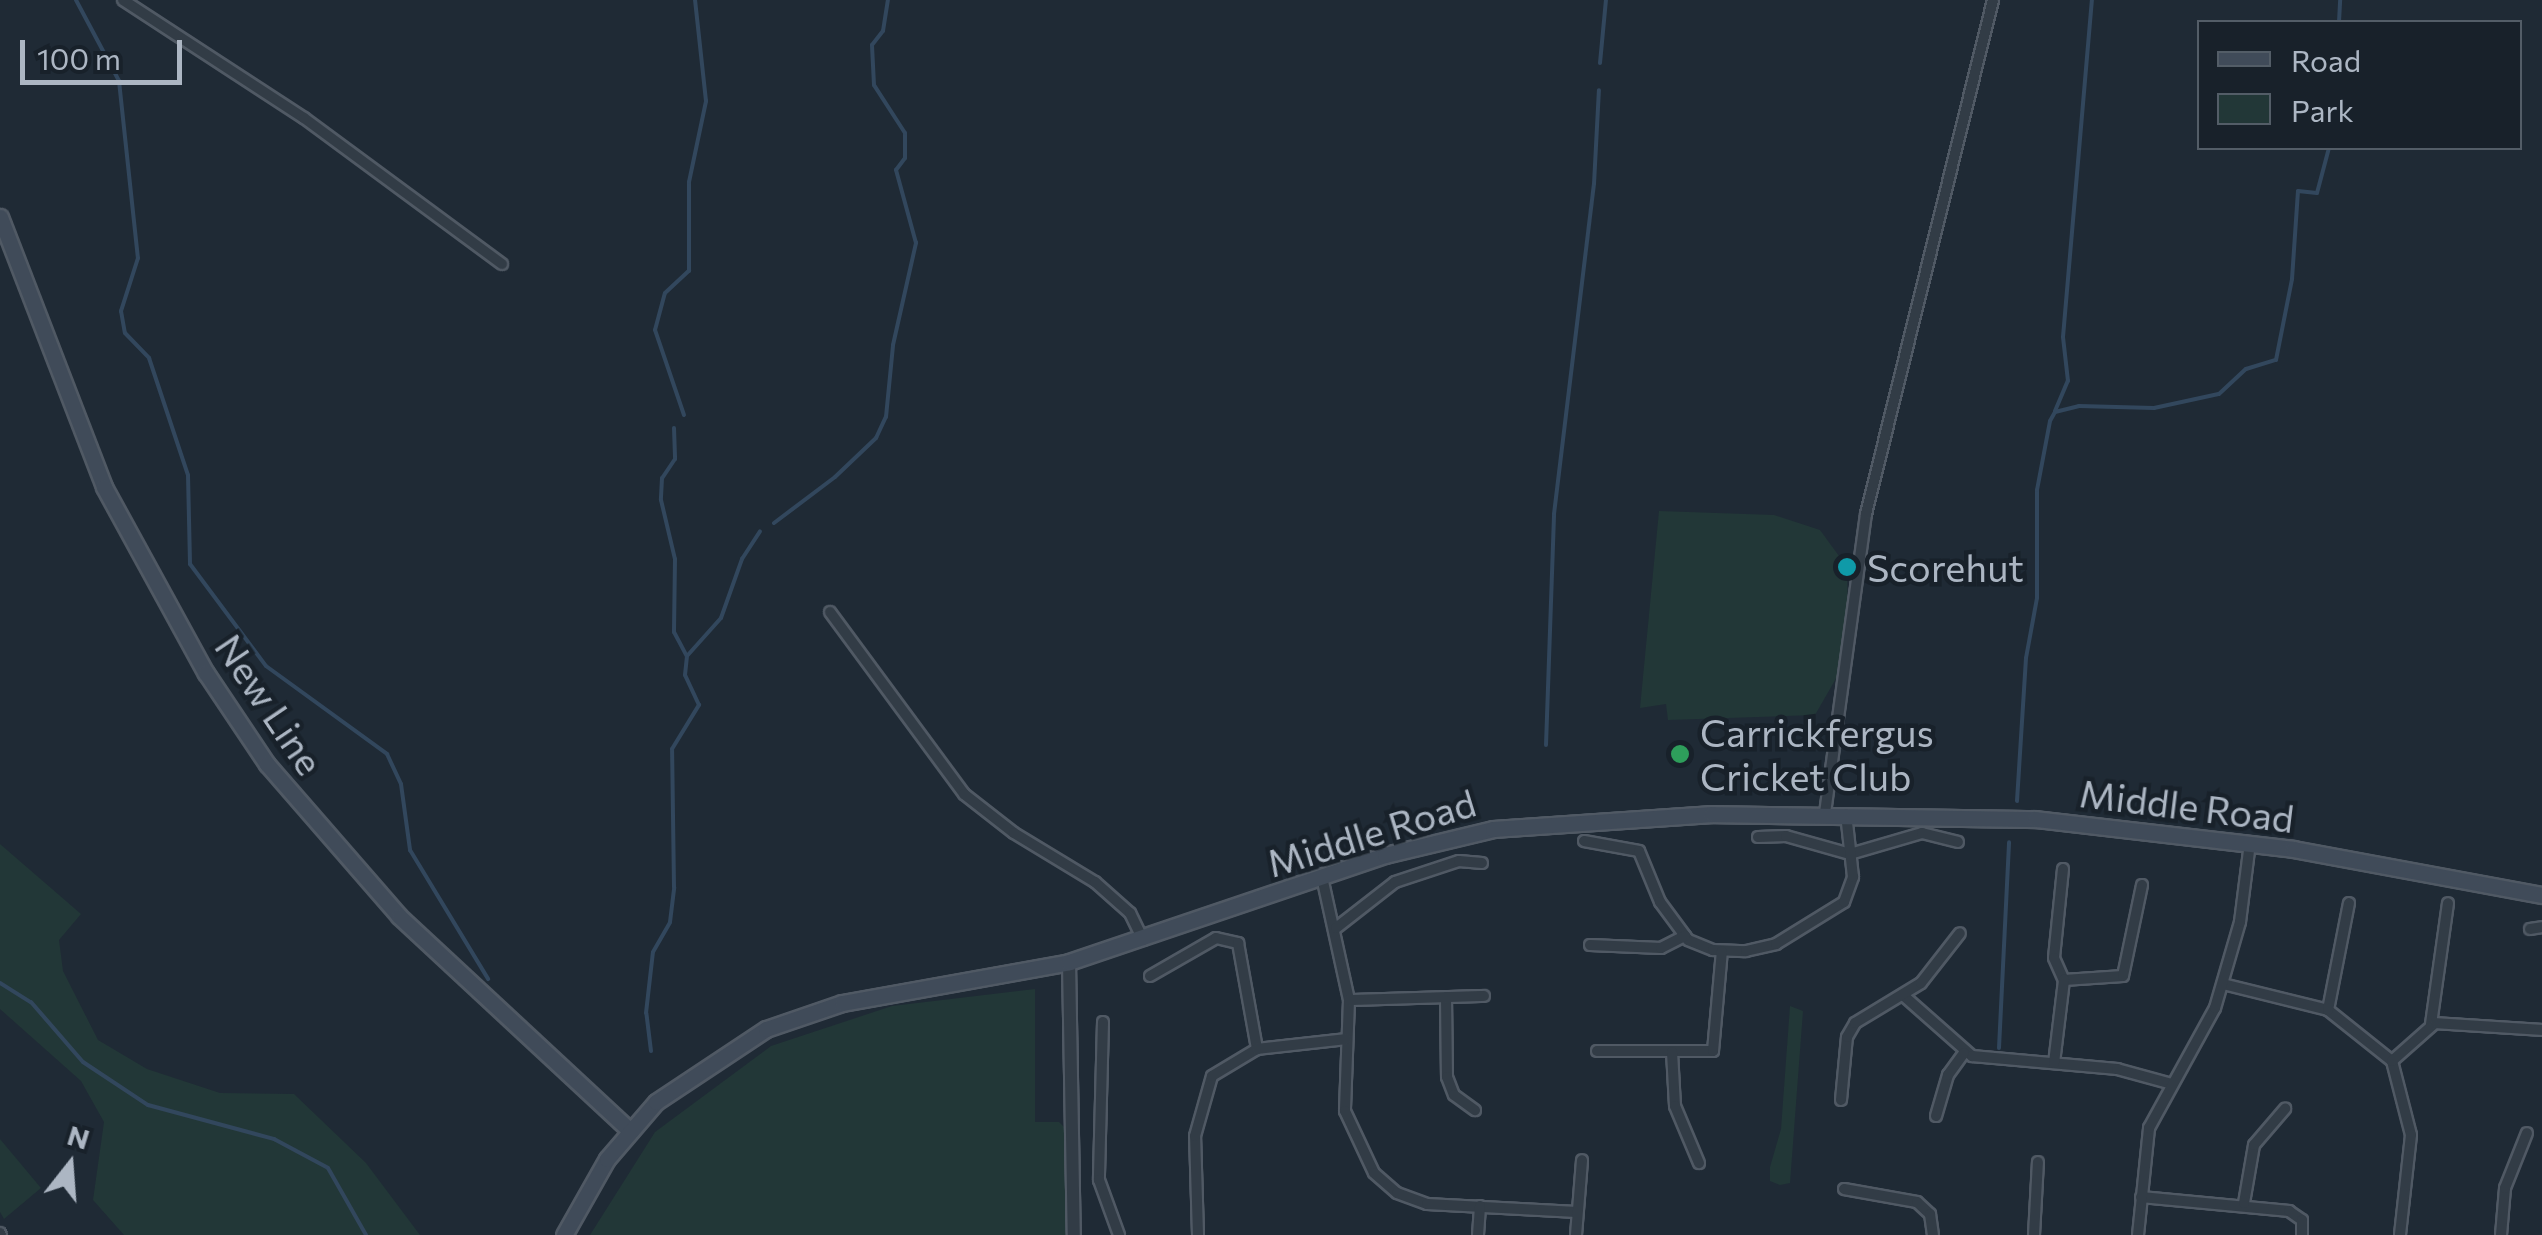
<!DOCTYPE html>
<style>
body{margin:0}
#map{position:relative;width:2542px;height:1235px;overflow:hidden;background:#1f2a35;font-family:Commissioner,sans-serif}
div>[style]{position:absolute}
.green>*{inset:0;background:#223737}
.stream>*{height:4px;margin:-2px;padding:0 2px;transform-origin:2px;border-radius:2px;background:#32475d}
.roads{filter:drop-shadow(2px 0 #505964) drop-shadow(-2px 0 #505964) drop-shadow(0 2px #505964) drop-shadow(0 -2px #505964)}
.minor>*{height:10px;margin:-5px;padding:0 5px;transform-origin:5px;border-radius:5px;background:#323c46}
.tertiary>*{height:12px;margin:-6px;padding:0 6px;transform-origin:6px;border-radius:6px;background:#323c46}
.secondary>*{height:15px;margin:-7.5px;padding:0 7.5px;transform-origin:7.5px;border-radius:7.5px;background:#404b59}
.dots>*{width:28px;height:28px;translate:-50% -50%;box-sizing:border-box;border:5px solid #18212a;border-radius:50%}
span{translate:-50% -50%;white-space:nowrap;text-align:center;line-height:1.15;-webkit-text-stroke:9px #18212a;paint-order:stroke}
.poi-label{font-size:38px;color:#acb6c3}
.left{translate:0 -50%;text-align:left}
.street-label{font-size:38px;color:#acb6c3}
.legend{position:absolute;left:2197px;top:20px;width:325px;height:130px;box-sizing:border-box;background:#18212a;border:2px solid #535d67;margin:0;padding:12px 18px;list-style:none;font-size:30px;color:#acb6c3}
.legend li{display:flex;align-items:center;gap:20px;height:50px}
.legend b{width:50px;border:2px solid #535d67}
.north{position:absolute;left:20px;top:1115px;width:100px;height:100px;-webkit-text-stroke:8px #18212a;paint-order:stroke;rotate:17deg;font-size:28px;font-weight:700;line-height:40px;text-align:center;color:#acb6c3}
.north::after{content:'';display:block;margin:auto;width:35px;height:45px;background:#acb6c3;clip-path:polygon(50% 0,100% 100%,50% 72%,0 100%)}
.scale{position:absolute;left:20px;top:40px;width:162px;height:45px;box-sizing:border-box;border:5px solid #acb6c3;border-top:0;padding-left:12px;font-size:30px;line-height:35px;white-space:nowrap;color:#acb6c3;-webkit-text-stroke:8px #18212a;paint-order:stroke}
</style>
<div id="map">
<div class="green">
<i style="clip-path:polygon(1659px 511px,1774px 515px,1820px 530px,1847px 567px,1848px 622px,1838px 675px,1815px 715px,1668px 720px,1666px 704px,1640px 708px)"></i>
<i style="clip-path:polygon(0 844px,81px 914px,59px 940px,63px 971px,98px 1040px,147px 1069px,220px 1093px,294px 1094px,366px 1163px,420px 1235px,124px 1235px,93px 1200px,104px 1122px,81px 1081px,0 1009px)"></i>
<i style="clip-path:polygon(1035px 989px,1035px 1122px,1059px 1122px,1067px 1130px,1066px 1235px,590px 1235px,655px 1132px,771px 1046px,892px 1006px)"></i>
<i style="clip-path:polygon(1790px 1006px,1803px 1011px,1790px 1183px,1780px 1185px,1770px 1181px,1770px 1167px,1781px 1129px)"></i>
<i style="clip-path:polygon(0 1139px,41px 1188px,4px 1219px,0 1212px)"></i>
</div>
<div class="stream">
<i style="left:76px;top:0;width:92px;rotate:62deg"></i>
<i style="left:119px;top:81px;width:178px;rotate:83.9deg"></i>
<i style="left:138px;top:258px;width:56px;rotate:107.8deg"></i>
<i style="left:121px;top:311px;width:22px;rotate:80deg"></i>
<i style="left:125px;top:333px;width:35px;rotate:46deg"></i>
<i style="left:149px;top:358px;width:123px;rotate:71.6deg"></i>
<i style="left:188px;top:475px;width:89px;rotate:88.7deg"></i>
<i style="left:190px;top:564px;width:127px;rotate:53.3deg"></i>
<i style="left:266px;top:666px;width:150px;rotate:36deg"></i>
<i style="left:387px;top:754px;width:33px;rotate:65deg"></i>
<i style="left:401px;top:784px;width:67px;rotate:82.2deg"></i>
<i style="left:410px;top:850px;width:151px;rotate:58.8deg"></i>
<i style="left:2339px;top:22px;width:22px;rotate:-87deg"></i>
<i style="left:1600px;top:63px;width:63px;rotate:-84.6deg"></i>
<i style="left:2055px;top:411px;width:33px;rotate:-67deg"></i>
<i style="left:2068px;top:381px;width:44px;rotate:-96.5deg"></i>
<i style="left:2063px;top:337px;width:338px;rotate:-85.1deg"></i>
<i style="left:684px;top:415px;width:90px;rotate:-108.8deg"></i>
<i style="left:655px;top:330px;width:38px;rotate:-75deg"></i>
<i style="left:665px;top:293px;width:33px;rotate:-43deg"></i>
<i style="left:689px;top:271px;width:89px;rotate:-90deg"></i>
<i style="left:689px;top:182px;width:83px;rotate:-78.1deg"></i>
<i style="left:706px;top:101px;width:102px;rotate:-96.2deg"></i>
<i style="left:674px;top:428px;width:31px;rotate:88deg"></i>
<i style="left:675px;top:459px;width:23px;rotate:124deg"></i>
<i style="left:662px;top:478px;width:22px;rotate:93deg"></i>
<i style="left:661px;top:500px;width:61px;rotate:76.7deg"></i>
<i style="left:675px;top:559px;width:73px;rotate:90.8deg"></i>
<i style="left:674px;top:632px;width:27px;rotate:62deg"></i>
<i style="left:774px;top:523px;width:76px;rotate:-37deg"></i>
<i style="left:835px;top:477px;width:57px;rotate:-43.6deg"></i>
<i style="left:876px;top:438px;width:23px;rotate:-65deg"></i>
<i style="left:886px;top:417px;width:72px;rotate:-84.4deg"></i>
<i style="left:893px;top:345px;width:105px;rotate:-77.3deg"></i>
<i style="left:916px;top:243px;width:76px;rotate:-105.3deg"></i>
<i style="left:896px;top:170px;width:15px;rotate:-53deg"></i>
<i style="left:905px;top:158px;width:25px;rotate:-90deg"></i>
<i style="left:905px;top:133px;width:57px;rotate:-122.9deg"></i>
<i style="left:874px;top:85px;width:40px;rotate:-92.9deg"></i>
<i style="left:872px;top:45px;width:18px;rotate:-52deg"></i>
<i style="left:883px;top:31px;width:31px;rotate:-81deg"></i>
<i style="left:1546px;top:745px;width:231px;rotate:-88deg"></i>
<i style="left:1554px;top:514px;width:332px;rotate:-83.1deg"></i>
<i style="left:1594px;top:184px;width:94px;rotate:-87deg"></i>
<i style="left:2017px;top:801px;width:143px;rotate:-86.4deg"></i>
<i style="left:2026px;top:658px;width:61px;rotate:-79.6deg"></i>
<i style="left:2037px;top:598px;width:108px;rotate:-90deg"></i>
<i style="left:2037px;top:490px;width:70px;rotate:-79.3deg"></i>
<i style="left:2050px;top:421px;width:10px;rotate:-61deg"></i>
<i style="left:2055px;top:412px;width:25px;rotate:-14deg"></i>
<i style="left:2079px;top:406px;width:75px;rotate:1.5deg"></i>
<i style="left:2154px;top:408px;width:66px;rotate:-12.2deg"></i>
<i style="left:2219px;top:394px;width:37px;rotate:-43deg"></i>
<i style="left:2246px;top:369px;width:31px;rotate:-17deg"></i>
<i style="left:2276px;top:360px;width:83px;rotate:-78.8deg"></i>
<i style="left:2292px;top:279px;width:88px;rotate:-86.1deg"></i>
<i style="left:2298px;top:191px;width:19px;rotate:6deg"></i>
<i style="left:2317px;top:193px;width:47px;rotate:-75.1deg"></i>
<i style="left:0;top:983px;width:36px;rotate:32deg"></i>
<i style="left:31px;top:1002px;width:79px;rotate:49.1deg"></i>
<i style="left:83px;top:1062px;width:78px;rotate:33.5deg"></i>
<i style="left:148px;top:1105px;width:131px;rotate:15.1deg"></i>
<i style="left:274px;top:1139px;width:61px;rotate:28.2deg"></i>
<i style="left:328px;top:1168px;width:77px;rotate:60.4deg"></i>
<i style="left:1999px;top:1048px;width:206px;rotate:-87.2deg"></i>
<i style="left:651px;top:1051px;width:38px;rotate:-97deg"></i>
<i style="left:646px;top:1013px;width:61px;rotate:-83.5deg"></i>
<i style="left:653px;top:952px;width:34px;rotate:-60deg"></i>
<i style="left:670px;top:922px;width:35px;rotate:-83deg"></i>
<i style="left:674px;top:887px;width:138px;rotate:-90.8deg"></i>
<i style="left:672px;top:749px;width:52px;rotate:-58.5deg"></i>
<i style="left:699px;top:705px;width:33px;rotate:-115deg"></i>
<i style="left:685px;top:675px;width:19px;rotate:-84deg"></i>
<i style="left:687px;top:656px;width:51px;rotate:-48.2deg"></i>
<i style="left:721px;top:618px;width:63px;rotate:-70.4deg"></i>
<i style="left:742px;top:559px;width:33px;rotate:-57deg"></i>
</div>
<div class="roads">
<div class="minor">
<i style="left:123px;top:0;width:216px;rotate:33.1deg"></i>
<i style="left:304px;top:118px;width:246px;rotate:36.4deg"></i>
<i style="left:830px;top:612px;width:226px;rotate:53.6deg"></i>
<i style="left:964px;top:794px;width:63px;rotate:38deg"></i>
<i style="left:1014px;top:833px;width:95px;rotate:31.2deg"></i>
<i style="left:1095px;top:882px;width:47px;rotate:41.5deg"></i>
<i style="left:1130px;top:913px;width:30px;rotate:64deg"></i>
<i style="left:1825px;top:813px;width:302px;rotate:-82.2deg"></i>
<i style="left:1866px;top:514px;width:529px;rotate:-76.12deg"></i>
<i style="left:1758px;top:837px;width:28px;rotate:-2deg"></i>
<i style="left:1786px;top:836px;width:66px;rotate:15.7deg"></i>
<i style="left:1850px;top:854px;width:75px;rotate:-16.3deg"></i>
<i style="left:1922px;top:833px;width:37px;rotate:14deg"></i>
<i style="left:1584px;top:841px;width:56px;rotate:10.3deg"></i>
<i style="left:1639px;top:851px;width:55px;rotate:67.6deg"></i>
<i style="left:1660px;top:902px;width:47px;rotate:53.6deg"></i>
<i style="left:1688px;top:940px;width:27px;rotate:22deg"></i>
<i style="left:1713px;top:950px;width:33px;rotate:2deg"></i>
<i style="left:1746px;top:951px;width:31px;rotate:-13deg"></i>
<i style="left:1776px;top:944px;width:80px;rotate:-31.7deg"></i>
<i style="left:1844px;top:902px;width:27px;rotate:-70deg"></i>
<i style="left:1853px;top:877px;width:63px;rotate:-96.3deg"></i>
<i style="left:2063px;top:869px;width:89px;rotate:95.8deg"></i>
<i style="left:2054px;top:958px;width:24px;rotate:66deg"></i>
<i style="left:2064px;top:980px;width:59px;rotate:-3.9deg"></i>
<i style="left:2123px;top:976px;width:93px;rotate:-78.2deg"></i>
<i style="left:1322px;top:877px;width:126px;rotate:77.6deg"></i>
<i style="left:1349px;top:1000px;width:111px;rotate:92.1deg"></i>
<i style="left:1345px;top:1111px;width:68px;rotate:64.9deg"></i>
<i style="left:1374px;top:1173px;width:30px;rotate:41deg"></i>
<i style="left:1397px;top:1193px;width:32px;rotate:20deg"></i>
<i style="left:1427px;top:1204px;width:150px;rotate:3.1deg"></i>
<i style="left:1336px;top:928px;width:75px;rotate:-37.9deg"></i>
<i style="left:1395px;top:882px;width:67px;rotate:-18.2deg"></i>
<i style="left:1459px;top:861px;width:23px;rotate:5deg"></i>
<i style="left:2530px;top:929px;width:12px;rotate:-9deg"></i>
<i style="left:1590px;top:945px;width:71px;rotate:2.4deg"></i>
<i style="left:1661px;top:948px;width:27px;rotate:-27deg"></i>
<i style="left:1150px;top:976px;width:76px;rotate:-29.9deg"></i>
<i style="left:1216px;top:938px;width:23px;rotate:13deg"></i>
<i style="left:1238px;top:943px;width:108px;rotate:79.8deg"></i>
<i style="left:2223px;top:984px;width:108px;rotate:13.9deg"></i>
<i style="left:2328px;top:1010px;width:82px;rotate:38.6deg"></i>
<i style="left:2392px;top:1061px;width:76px;rotate:75.6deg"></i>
<i style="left:2411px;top:1135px;width:101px;rotate:96.3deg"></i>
<i style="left:1904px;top:996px;width:91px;rotate:41.4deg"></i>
<i style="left:1972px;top:1056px;width:146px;rotate:5.1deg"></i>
<i style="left:2117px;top:1069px;width:57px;rotate:15.3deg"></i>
<i style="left:1446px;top:997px;width:80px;rotate:89.3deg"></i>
<i style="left:1447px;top:1077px;width:19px;rotate:69deg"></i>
<i style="left:1454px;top:1095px;width:26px;rotate:36deg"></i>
<i style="left:1349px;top:1000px;width:135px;rotate:-1.7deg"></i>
<i style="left:2328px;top:1010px;width:109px;rotate:-78.9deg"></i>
<i style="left:1103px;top:1022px;width:158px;rotate:91.5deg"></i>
<i style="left:1099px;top:1180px;width:59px;rotate:70deg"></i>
<i style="left:2431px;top:1024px;width:122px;rotate:-82deg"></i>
<i style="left:1597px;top:1051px;width:116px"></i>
<i style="left:1713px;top:1051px;width:100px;rotate:-84.9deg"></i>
<i style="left:1672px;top:1052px;width:54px;rotate:86.8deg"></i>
<i style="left:1675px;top:1106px;width:62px;rotate:67.2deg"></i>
<i style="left:2392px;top:1061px;width:57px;rotate:-41.5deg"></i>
<i style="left:2435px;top:1023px;width:107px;rotate:3.7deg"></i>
<i style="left:2054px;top:1063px;width:84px;rotate:-83.1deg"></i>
<i style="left:1841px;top:1100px;width:63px;rotate:-84.6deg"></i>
<i style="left:1847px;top:1037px;width:16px;rotate:-60deg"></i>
<i style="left:1855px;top:1023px;width:77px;rotate:-31.2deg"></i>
<i style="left:1921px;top:983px;width:63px;rotate:-52deg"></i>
<i style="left:1936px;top:1116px;width:43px;rotate:-73.7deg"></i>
<i style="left:1948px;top:1075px;width:27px;rotate:-54deg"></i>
<i style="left:1844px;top:1189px;width:74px;rotate:10.1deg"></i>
<i style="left:1917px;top:1202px;width:18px;rotate:43deg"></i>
<i style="left:1930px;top:1214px;width:21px;rotate:82deg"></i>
<i style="left:2141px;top:1197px;width:149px;rotate:5.4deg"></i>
<i style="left:2289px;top:1211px;width:16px;rotate:35deg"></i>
<i style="left:2302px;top:1220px;width:15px;rotate:90deg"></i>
<i style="left:2244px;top:1203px;width:59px;rotate:-80.2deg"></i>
<i style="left:2254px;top:1145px;width:48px;rotate:-49.3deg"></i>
<i style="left:0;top:1233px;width:2px;rotate:63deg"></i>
<i style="left:1198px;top:1235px;width:99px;rotate:-91.7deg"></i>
<i style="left:1195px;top:1136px;width:62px;rotate:-74.2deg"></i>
<i style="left:1212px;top:1076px;width:52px;rotate:-31deg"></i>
<i style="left:1257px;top:1049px;width:90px;rotate:-6.4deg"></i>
<i style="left:1478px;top:1235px;width:29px;rotate:-86deg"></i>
<i style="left:1576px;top:1235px;width:75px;rotate:-85.4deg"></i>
<i style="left:2034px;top:1235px;width:73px;rotate:-86.9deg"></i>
<i style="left:2138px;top:1235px;width:108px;rotate:-84.1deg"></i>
<i style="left:2149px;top:1128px;width:137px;rotate:-61.2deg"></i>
<i style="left:2215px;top:1008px;width:90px;rotate:-73.8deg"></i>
<i style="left:2240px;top:922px;width:80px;rotate:-82.8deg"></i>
<i style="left:2501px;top:1235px;width:47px;rotate:-85.1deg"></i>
<i style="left:2505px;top:1188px;width:59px;rotate:-68.2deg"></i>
</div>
<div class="tertiary">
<i style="left:1069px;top:962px;width:273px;rotate:89deg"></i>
</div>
<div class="secondary">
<i style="left:0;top:217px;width:289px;rotate:68.9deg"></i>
<i style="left:104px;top:487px;width:212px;rotate:61.3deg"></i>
<i style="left:206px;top:673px;width:110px;rotate:56.2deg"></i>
<i style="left:267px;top:764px;width:201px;rotate:49deg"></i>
<i style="left:399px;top:916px;width:316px;rotate:42.9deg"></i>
<i style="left:564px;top:1235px;width:87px;rotate:-60.5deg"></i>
<i style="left:607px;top:1159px;width:75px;rotate:-49.3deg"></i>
<i style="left:656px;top:1102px;width:132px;rotate:-33.6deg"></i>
<i style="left:766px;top:1029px;width:80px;rotate:-18.9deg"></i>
<i style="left:842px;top:1003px;width:231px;rotate:-10.2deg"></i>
<i style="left:1069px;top:962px;width:334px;rotate:-18.7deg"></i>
<i style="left:1385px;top:855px;width:111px;rotate:-13.5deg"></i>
<i style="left:1493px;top:829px;width:220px;rotate:-3.9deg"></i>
<i style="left:1712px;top:814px;width:323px;rotate:0.9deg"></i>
<i style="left:2035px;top:819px;width:260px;rotate:6.6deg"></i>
<i style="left:2293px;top:849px;width:253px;rotate:10.5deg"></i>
</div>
</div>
<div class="dots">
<i style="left:1847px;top:567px;background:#0f9aa8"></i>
<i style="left:1680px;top:754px;background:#2e9e5b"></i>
</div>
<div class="poi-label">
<span class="left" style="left:1867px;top:567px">Scorehut</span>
<span class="left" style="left:1700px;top:754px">Carrickfergus<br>Cricket Club</span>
</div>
<div class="street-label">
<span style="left:270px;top:704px;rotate:56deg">New Line</span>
<span style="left:2187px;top:805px;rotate:7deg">Middle Road</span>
<span style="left:1371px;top:832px;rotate:-17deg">Middle Road</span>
</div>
<ul class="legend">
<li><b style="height:12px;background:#404b59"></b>Road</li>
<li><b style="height:28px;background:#223737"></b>Park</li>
</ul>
<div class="north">N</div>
<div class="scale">100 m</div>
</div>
